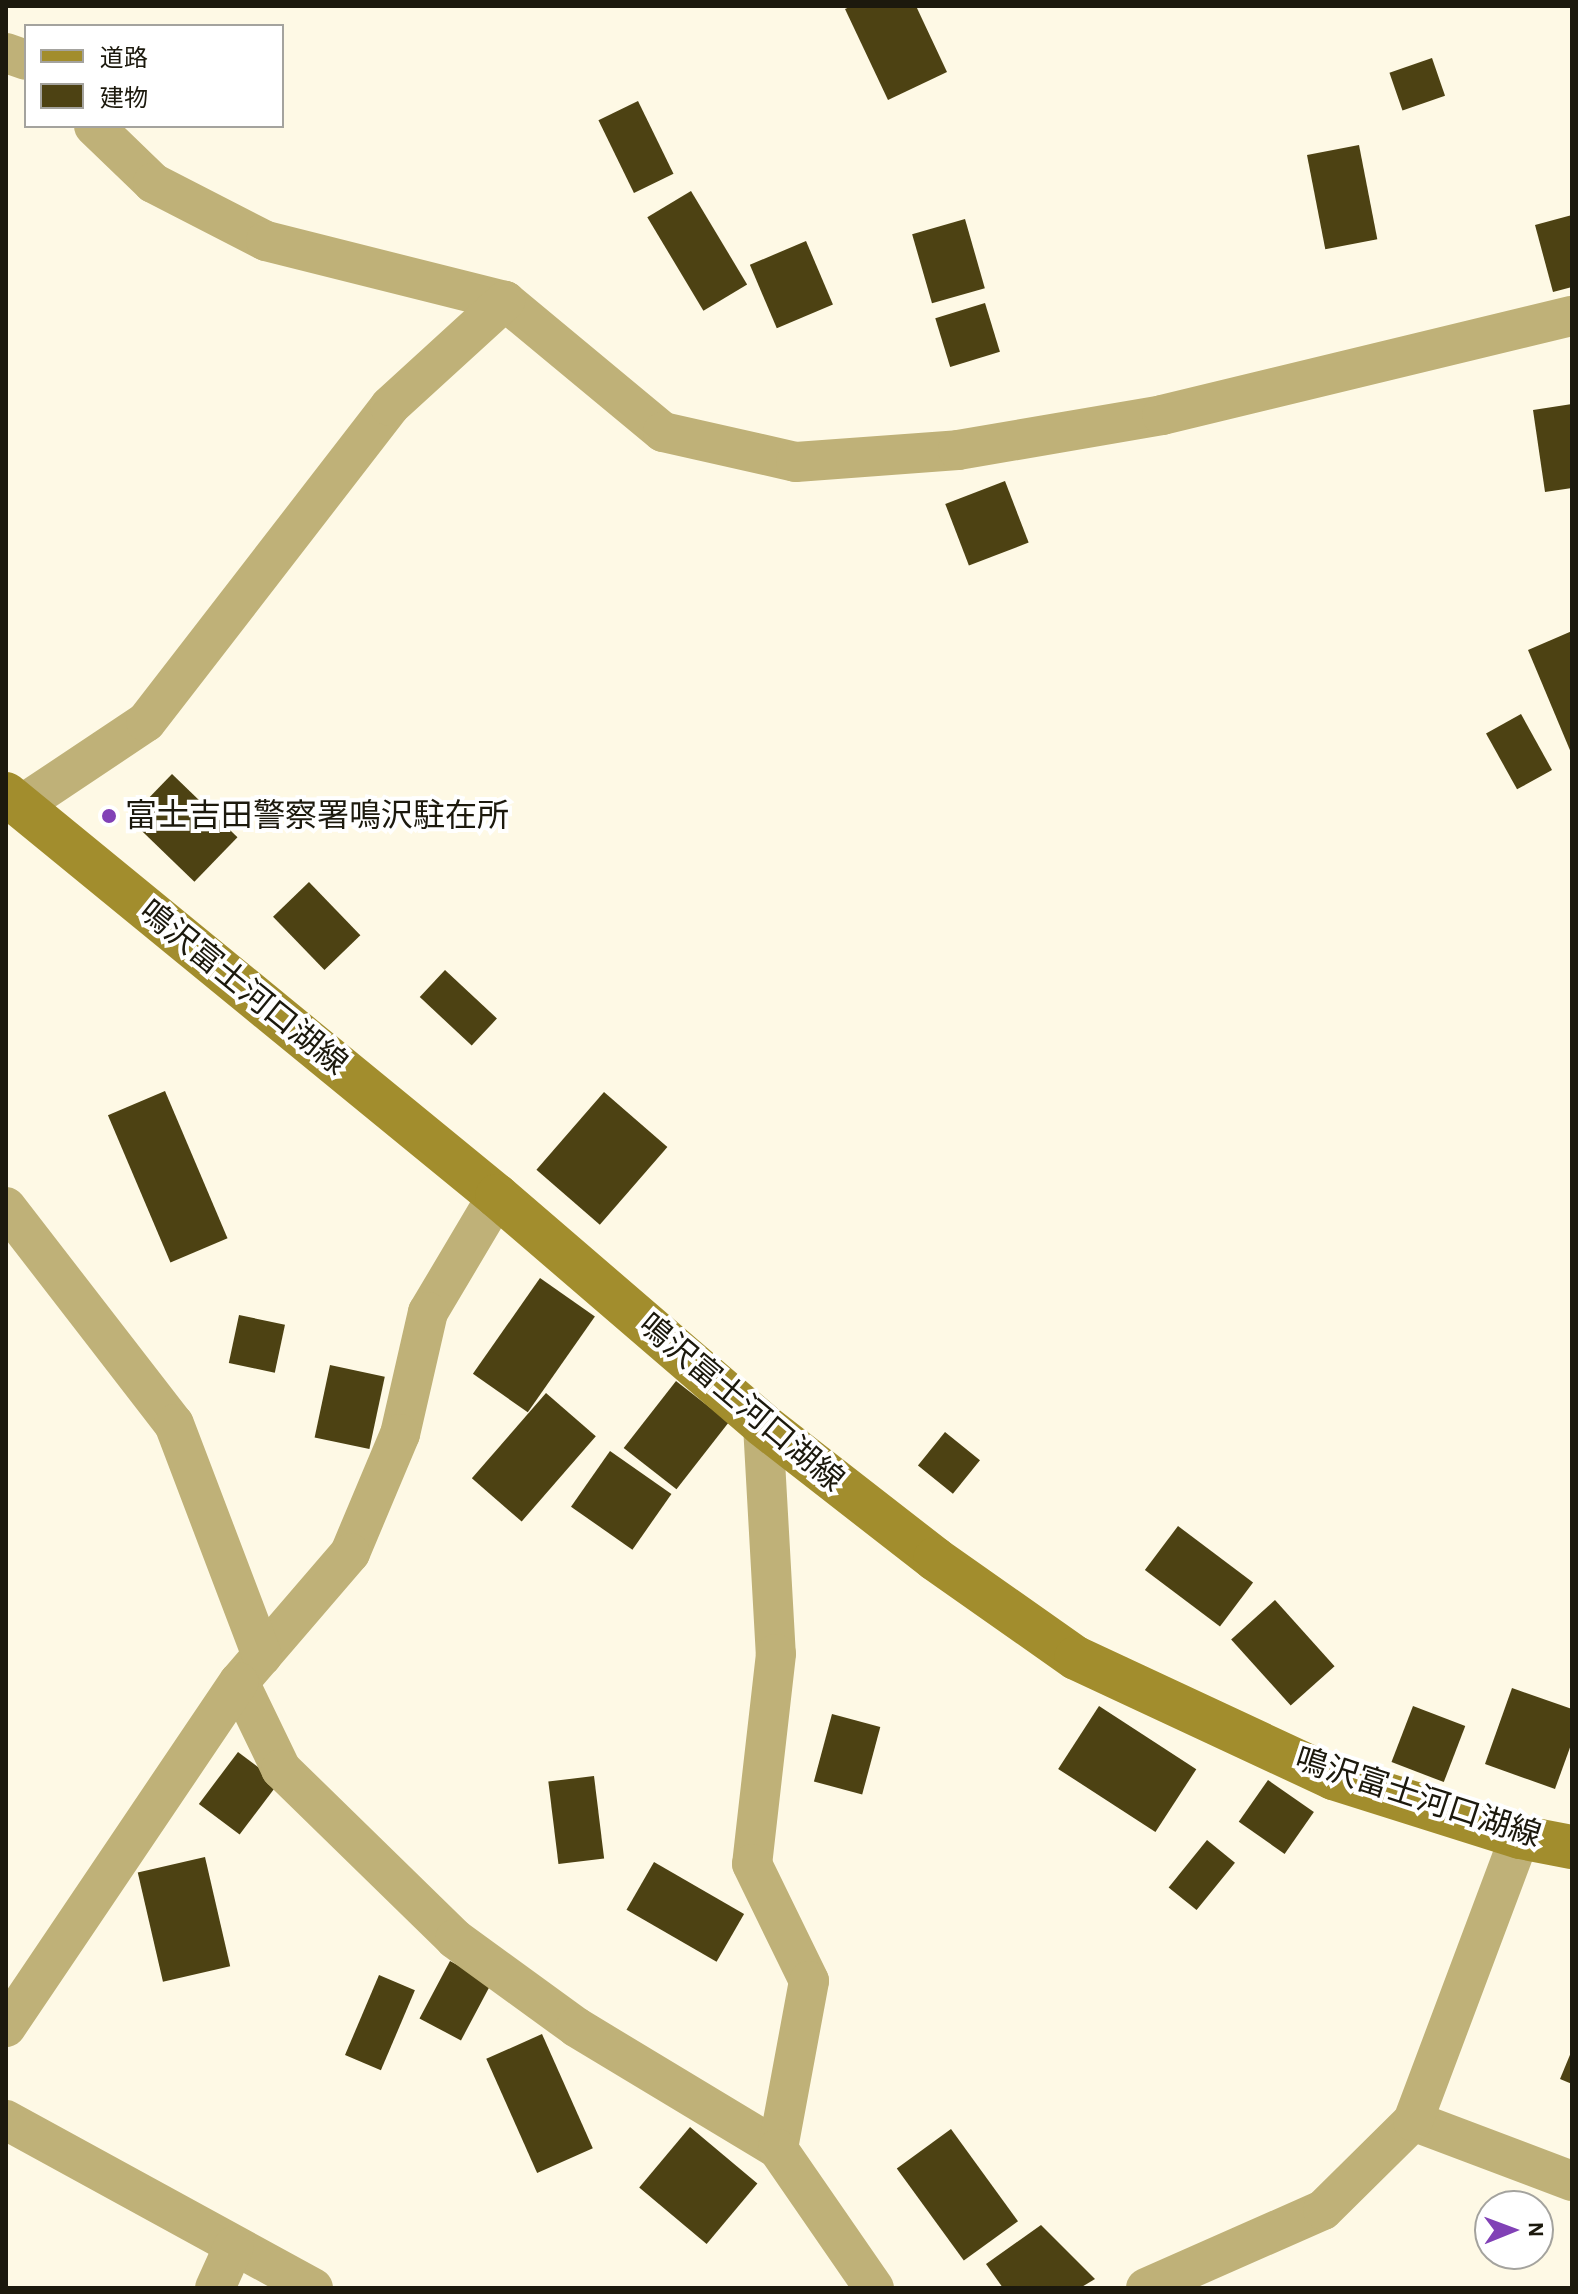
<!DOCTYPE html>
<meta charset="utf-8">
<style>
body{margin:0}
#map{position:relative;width:1578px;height:2294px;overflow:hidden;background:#fef9e5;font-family:"Alegreya Sans","Noto Sans JP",sans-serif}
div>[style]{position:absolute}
.building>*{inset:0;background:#4d4213;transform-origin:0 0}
.minor>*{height:40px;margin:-20px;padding:0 20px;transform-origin:20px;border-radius:20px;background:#bfb178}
.secondary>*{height:44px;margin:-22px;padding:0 22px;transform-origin:22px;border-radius:22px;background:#a28d2d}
.dots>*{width:22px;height:22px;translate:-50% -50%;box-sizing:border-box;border:4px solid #fff;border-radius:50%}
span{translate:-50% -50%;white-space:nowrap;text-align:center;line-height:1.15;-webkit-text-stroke:8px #fff;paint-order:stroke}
.poi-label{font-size:32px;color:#1c190d}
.left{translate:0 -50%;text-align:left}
.street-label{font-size:32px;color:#1c190d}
.frame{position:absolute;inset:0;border:8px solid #1c190d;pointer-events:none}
.legend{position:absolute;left:24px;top:24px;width:260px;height:104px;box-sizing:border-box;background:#fff;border:2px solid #a4a39e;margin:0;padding:10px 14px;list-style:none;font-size:24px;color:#1c190d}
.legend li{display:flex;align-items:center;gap:16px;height:40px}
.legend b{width:40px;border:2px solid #a4a39e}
.north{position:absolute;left:1474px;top:2190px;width:80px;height:80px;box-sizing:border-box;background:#fff;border:2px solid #a4a39e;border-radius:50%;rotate:89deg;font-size:22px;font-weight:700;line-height:32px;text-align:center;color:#1c190d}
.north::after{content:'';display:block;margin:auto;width:28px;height:36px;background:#8141b6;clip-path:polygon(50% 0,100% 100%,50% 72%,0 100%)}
</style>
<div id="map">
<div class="building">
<i style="clip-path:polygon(852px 6px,916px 6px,947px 72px,888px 100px,845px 9px)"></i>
<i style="left:1432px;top:58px;width:40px;height:45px;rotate:71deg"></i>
<i style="left:638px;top:101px;width:81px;height:44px;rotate:64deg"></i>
<i style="left:1359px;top:145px;width:96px;height:53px;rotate:79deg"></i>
<i style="left:691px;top:191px;width:109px;height:51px;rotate:59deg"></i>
<i style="clip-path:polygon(1572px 215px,1572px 287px,1553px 292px,1535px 225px)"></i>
<i style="left:965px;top:219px;width:72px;height:55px;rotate:74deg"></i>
<i style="left:806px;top:241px;width:69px;height:61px;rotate:67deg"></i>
<i style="left:985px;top:303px;width:51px;height:52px;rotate:73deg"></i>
<i style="clip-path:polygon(1572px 404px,1572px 488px,1545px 492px,1533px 410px)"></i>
<i style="left:1005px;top:481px;width:66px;height:64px;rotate:69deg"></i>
<i style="clip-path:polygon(1572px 631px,1572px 755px,1528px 650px)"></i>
<i style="left:1521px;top:714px;width:64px;height:40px;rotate:61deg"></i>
<i style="left:172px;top:774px;width:91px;height:62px;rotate:44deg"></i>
<i style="left:309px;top:882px;width:74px;height:50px;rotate:46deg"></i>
<i style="left:445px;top:970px;width:71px;height:37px;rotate:43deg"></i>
<i style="left:165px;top:1091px;width:160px;height:62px;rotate:67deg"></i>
<i style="left:604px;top:1092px;width:84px;height:103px;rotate:41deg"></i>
<i style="left:540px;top:1278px;width:67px;height:117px;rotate:35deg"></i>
<i style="left:239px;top:1315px;width:47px;height:49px;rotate:12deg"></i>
<i style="left:330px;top:1365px;width:56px;height:74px;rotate:12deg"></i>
<i style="left:676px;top:1381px;width:67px;height:85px;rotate:38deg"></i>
<i style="left:546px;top:1393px;width:66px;height:113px;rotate:41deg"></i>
<i style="left:945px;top:1432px;width:45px;height:43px;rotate:39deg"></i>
<i style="left:610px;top:1451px;width:75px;height:68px;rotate:35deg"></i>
<i style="left:1178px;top:1526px;width:94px;height:55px;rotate:37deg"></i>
<i style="left:1275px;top:1600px;width:89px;height:59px;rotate:48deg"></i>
<i style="clip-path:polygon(1512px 1688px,1572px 1709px,1572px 1742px,1555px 1789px,1485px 1764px)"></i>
<i style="left:1099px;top:1706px;width:116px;height:75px;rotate:33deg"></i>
<i style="left:1413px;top:1706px;width:56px;height:60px;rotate:21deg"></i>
<i style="left:832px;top:1714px;width:50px;height:70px;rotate:15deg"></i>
<i style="left:238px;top:1752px;width:51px;height:65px;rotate:37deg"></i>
<i style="left:594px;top:1776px;width:83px;height:46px;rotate:83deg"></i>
<i style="left:1268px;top:1780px;width:56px;height:51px;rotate:35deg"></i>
<i style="left:1207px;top:1840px;width:36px;height:61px;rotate:39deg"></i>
<i style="left:205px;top:1857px;width:112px;height:69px;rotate:77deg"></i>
<i style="left:654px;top:1862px;width:104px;height:55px;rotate:30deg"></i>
<i style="left:450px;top:1961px;width:47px;height:65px;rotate:28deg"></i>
<i style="left:379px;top:1975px;width:39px;height:87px;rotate:23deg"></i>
<i style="left:542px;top:2034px;width:125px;height:61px;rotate:66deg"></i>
<i style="clip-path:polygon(1572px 2050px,1572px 2084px,1560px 2079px)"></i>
<i style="left:690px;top:2127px;width:88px;height:79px;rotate:40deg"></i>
<i style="left:951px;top:2129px;width:114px;height:67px;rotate:54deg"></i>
<i style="clip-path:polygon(1041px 2225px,1095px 2279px,1080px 2288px,1003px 2288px,986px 2264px)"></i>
</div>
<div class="minor">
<i style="left:6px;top:53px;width:21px;rotate:19deg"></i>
<i style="left:94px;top:126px;width:82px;rotate:44deg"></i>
<i style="left:153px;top:183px;width:127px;rotate:27.2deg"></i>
<i style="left:266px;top:241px;width:246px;rotate:14.1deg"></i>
<i style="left:505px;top:301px;width:205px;rotate:39.7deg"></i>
<i style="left:663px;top:432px;width:136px;rotate:12.7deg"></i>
<i style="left:796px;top:462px;width:162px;rotate:-4.2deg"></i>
<i style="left:958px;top:450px;width:207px;rotate:-9.7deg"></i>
<i style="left:1162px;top:415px;width:422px;rotate:-13.6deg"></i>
<i style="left:20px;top:806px;width:151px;rotate:-33.7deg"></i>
<i style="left:146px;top:722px;width:399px;rotate:-52.3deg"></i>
<i style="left:390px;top:406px;width:156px;rotate:-42.4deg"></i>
<i style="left:497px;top:1196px;width:135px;rotate:120.7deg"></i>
<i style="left:428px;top:1312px;width:125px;rotate:102.9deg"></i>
<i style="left:400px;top:1434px;width:129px;rotate:112.8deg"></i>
<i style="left:350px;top:1553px;width:170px;rotate:130.7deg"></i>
<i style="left:239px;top:1682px;width:97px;rotate:64.2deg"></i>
<i style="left:281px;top:1769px;width:243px;rotate:44.3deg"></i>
<i style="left:455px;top:1939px;width:150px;rotate:36deg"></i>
<i style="left:576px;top:2027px;width:236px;rotate:31.1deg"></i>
<i style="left:6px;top:1207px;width:274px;rotate:52.3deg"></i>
<i style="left:174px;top:1424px;width:248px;rotate:69.2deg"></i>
<i style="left:763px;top:1425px;width:229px;rotate:86.8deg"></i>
<i style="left:776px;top:1654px;width:211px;rotate:96.5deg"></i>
<i style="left:752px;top:1864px;width:130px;rotate:64deg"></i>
<i style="left:809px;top:1981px;width:171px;rotate:100.5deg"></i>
<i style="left:778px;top:2149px;width:169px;rotate:55.4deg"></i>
<i style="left:6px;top:2027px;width:416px;rotate:-56deg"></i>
<i style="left:6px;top:2120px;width:350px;rotate:28.7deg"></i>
<i style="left:1413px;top:2121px;width:170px;rotate:20.7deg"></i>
<i style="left:215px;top:2288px;width:46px;rotate:-65.7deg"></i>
<i style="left:1146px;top:2288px;width:193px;rotate:-23.8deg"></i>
<i style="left:1323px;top:2210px;width:127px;rotate:-44.7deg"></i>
<i style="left:1413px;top:2121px;width:303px;rotate:-69.4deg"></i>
</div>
<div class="secondary">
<i style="left:6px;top:794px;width:635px;rotate:39.31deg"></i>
<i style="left:497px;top:1196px;width:351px;rotate:40.7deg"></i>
<i style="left:763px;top:1425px;width:218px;rotate:37.9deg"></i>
<i style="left:935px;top:1559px;width:172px;rotate:35.1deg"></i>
<i style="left:1076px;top:1658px;width:284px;rotate:25deg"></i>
<i style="left:1333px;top:1778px;width:196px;rotate:17.5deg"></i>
<i style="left:1520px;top:1837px;width:53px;rotate:10.9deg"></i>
</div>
<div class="dots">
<i style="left:109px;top:816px;background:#8141b6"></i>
</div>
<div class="poi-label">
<span class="left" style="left:125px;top:816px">富士吉田警察署鳴沢駐在所</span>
</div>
<div class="street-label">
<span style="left:243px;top:988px;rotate:39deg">鳴沢富士河口湖線</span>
<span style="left:741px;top:1403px;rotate:40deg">鳴沢富士河口湖線</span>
<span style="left:1418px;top:1798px;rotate:18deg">鳴沢富士河口湖線</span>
</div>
<div class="frame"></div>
<ul class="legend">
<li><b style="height:10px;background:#a28d2d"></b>道路</li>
<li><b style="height:22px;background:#4d4213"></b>建物</li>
</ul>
<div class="north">N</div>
</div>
